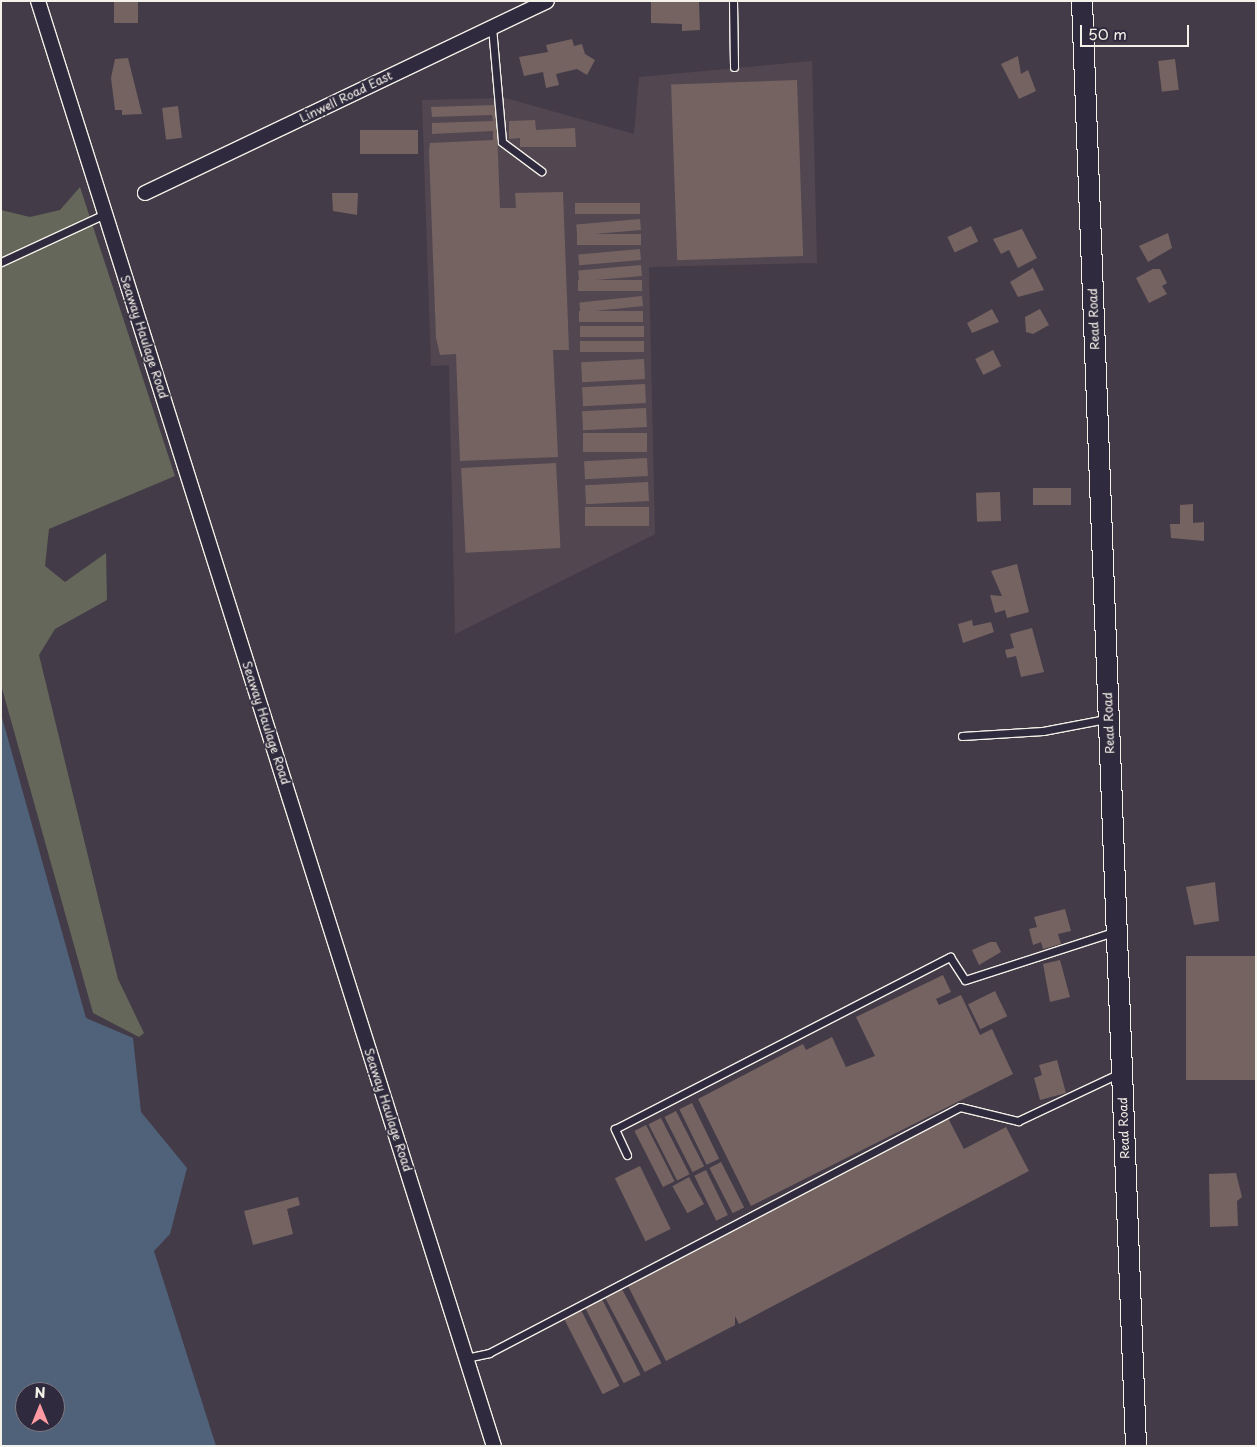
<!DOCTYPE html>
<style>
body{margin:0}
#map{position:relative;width:1257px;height:1447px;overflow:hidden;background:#443b48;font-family:"Playpen Sans",sans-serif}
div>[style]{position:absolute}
.built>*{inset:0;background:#524750}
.green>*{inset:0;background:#646759}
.water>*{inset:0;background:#4f627a}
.building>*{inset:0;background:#746361;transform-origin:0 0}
.roads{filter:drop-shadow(1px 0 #f4f1e8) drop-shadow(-1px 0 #f4f1e8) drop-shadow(0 1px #f4f1e8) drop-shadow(0 -1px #f4f1e8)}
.lane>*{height:7px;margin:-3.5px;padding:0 3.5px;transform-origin:3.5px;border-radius:3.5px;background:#2f2a3d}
.street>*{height:14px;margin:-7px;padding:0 7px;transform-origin:7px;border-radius:7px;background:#2f2a3d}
.secondary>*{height:20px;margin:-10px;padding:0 10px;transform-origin:10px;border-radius:10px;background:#2f2a3d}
span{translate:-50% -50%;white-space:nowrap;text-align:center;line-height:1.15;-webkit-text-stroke:4px #2f2a3d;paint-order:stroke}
.street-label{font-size:12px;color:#f4f1e8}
.frame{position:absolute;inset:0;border:2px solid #f4f1e8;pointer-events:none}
.north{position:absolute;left:15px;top:1382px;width:50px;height:50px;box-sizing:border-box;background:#2f2a3d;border:1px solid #7e7a81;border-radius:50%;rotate:0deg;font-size:14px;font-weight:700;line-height:20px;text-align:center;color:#f4f1e8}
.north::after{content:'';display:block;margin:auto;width:18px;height:22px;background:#ff9aa2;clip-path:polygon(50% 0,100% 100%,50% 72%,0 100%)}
.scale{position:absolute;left:1080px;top:25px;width:109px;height:22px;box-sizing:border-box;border:2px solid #f4f1e8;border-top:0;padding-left:6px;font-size:15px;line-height:18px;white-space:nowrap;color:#f4f1e8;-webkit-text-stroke:4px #2f2a3d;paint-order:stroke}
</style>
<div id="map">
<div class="built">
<i style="clip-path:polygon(812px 61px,817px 263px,649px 267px,655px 534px,455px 634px,449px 365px,431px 366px,422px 100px,505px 98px,634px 134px,639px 77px)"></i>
</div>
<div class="green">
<i style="clip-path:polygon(80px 187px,175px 476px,49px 529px,45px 566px,65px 582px,106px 553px,107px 600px,55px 629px,39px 655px,118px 979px,144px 1033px,139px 1037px,93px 1013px,1px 685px,1px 210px,30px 217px,60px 210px)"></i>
</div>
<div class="water">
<i style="clip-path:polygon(evenodd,1px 714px,86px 1018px,133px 1038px,141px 1112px,187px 1168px,170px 1234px,154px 1251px,216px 1446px,1px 1446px,1px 714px,25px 1392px,55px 1392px,55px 1422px,25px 1422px,25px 1392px)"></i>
</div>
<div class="building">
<i style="left:114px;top:1px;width:24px;height:22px"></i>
<i style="clip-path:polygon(651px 1px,699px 1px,700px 30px,682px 31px,682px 24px,651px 23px)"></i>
<i style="clip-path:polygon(572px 39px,574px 46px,582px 44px,585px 54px,595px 60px,587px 75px,577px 69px,556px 74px,559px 85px,546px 88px,543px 72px,524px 76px,519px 57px,548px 52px,546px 45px)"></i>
<i style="clip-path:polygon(1018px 56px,1021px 74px,1028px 70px,1036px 91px,1019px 99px,1001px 64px)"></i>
<i style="clip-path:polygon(128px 58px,142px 114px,122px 115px,122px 110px,115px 110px,111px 78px,115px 59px)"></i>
<i style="left:1175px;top:59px;width:31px;height:17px;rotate:83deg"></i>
<i style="left:797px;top:80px;width:176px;height:126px;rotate:88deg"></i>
<i style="clip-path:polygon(496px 105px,500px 208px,516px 208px,515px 193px,563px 192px,569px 350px,553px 350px,558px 457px,460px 461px,456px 354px,440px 355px,436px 338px,429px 151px,430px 143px,493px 140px,493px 131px,432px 134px,432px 123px,493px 121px,492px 115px,432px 117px,431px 107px)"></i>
<i style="left:178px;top:106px;width:32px;height:16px;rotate:83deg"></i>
<i style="clip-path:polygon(535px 120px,536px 130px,575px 128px,576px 147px,520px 147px,520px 138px,509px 139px,509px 121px)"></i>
<i style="left:418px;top:130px;width:24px;height:58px;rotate:90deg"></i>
<i style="clip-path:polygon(332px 193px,358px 193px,357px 215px,333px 211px)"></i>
<i style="left:640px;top:203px;width:11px;height:65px;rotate:90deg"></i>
<i style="left:640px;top:219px;width:11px;height:64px;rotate:85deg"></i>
<i style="left:971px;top:226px;width:17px;height:26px;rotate:65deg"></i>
<i style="clip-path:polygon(1022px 229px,1037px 258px,1018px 268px,1009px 250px,1001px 254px,993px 239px)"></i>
<i style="clip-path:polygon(1168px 233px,1172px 248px,1148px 262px,1139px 246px)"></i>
<i style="left:641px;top:234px;width:11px;height:64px;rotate:90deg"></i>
<i style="left:640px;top:249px;width:11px;height:62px;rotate:85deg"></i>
<i style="left:641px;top:265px;width:11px;height:63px;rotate:85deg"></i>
<i style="clip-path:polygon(1033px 268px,1044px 290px,1018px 297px,1010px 282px)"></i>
<i style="clip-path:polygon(1153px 269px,1160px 269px,1167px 283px,1162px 286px,1167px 294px,1149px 303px,1136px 278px)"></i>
<i style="left:642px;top:280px;width:11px;height:64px;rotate:90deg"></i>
<i style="left:642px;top:296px;width:10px;height:63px;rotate:84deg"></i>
<i style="clip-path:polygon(992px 309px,999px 322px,972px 333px,967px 323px)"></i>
<i style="clip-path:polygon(1040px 309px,1049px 325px,1033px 334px,1026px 332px,1025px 317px)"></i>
<i style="left:643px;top:311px;width:11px;height:64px;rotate:90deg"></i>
<i style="left:644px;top:326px;width:11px;height:64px;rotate:90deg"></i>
<i style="left:644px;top:341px;width:11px;height:64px;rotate:90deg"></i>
<i style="left:993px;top:350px;width:18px;height:20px;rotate:63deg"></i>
<i style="left:644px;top:359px;width:20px;height:63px;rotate:87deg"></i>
<i style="left:645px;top:384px;width:19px;height:63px;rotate:87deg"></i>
<i style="left:646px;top:408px;width:19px;height:64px;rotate:87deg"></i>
<i style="left:647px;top:433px;width:19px;height:64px;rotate:90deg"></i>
<i style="left:647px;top:458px;width:18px;height:63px;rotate:87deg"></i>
<i style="left:556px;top:463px;width:85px;height:95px;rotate:87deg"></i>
<i style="left:648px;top:482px;width:19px;height:63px;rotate:87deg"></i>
<i style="left:1071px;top:488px;width:17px;height:38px;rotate:90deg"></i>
<i style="left:1000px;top:492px;width:29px;height:24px;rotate:88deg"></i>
<i style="clip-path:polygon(1193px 504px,1193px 523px,1204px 522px,1204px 541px,1171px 538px,1170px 524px,1180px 524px,1180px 505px)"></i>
<i style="left:649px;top:507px;width:19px;height:64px;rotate:90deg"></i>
<i style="clip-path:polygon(1017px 564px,1029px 612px,1007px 618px,1005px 610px,995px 613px,990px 595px,1002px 596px,991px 571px)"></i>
<i style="clip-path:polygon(972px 620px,973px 626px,991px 622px,994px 632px,963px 643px,958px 624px)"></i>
<i style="clip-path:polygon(1032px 628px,1044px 672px,1021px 677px,1016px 656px,1007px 658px,1005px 650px,1014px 648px,1010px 634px)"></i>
<i style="clip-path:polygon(1215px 882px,1219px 921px,1194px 925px,1186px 887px)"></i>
<i style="clip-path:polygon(1065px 909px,1071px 931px,1058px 934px,1061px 944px,1043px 949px,1041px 942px,1033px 945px,1029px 929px,1037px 927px,1034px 917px)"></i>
<i style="clip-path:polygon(990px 942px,996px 942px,1001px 952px,979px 965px,972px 950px)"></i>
<i style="left:1256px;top:956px;width:124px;height:70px;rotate:90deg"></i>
<i style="clip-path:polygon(1060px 960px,1070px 997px,1050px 1002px,1043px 964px)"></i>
<i style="clip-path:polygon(943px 975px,951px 992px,936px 999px,939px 1005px,961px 995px,980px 1035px,992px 1029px,1013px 1074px,751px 1206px,698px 1099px,803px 1044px,806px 1050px,832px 1037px,846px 1067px,875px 1056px,856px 1017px)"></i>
<i style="left:995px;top:991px;width:28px;height:30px;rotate:64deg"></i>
<i style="clip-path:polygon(1057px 1060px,1066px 1093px,1040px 1100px,1034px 1078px,1042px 1075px,1039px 1065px)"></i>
<i style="left:692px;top:1103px;width:62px;height:14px;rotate:64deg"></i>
<i style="left:676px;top:1111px;width:62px;height:13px;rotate:63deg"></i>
<i style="left:661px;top:1118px;width:63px;height:14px;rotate:63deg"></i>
<i style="clip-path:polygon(948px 1118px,964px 1149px,1006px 1127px,1029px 1171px,739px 1324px,735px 1316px,735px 1325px,666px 1361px,628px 1286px)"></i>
<i style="left:646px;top:1125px;width:63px;height:13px;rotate:63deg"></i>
<i style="left:721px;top:1162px;width:51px;height:13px;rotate:63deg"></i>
<i style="left:640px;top:1166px;width:70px;height:28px;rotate:64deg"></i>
<i style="left:706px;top:1170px;width:50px;height:13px;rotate:64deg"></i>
<i style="clip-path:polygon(1236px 1173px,1242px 1197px,1237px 1201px,1238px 1226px,1210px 1227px,1209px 1174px)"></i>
<i style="left:689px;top:1177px;width:31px;height:19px;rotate:61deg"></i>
<i style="clip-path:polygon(298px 1197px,300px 1205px,287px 1209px,293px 1234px,253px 1245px,244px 1211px)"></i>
<i style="left:622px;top:1289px;width:84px;height:19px;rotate:62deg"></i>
<i style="left:602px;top:1299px;width:85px;height:19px;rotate:63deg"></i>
<i style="left:581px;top:1310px;width:85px;height:19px;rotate:63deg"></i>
</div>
<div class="roads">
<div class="lane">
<i style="left:733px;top:1px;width:66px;rotate:89.1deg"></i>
<i style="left:492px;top:27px;width:115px;rotate:85deg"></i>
<i style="left:502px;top:142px;width:49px;rotate:36.6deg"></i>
<i style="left:1px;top:262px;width:115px;rotate:-24.8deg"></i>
<i style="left:962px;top:736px;width:81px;rotate:-3.5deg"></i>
<i style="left:1043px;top:731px;width:64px;rotate:-10.8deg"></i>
<i style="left:627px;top:1155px;width:29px;rotate:-115deg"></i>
<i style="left:615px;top:1129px;width:377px;rotate:-27.2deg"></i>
<i style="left:950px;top:957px;width:27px;rotate:57deg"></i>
<i style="left:965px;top:980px;width:157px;rotate:-17.9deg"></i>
<i style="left:466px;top:1358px;width:24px;rotate:-12deg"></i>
<i style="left:489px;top:1353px;width:531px;rotate:-27.58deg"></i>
<i style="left:960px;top:1107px;width:60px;rotate:13.6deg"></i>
<i style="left:1018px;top:1121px;width:113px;rotate:-25.2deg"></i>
</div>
<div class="street">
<i style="left:38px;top:1px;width:1515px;rotate:72.49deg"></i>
<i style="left:145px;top:193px;width:445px;rotate:-25.5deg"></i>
</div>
<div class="secondary">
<i style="left:1082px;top:1px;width:1446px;rotate:87.86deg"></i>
</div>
</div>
<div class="street-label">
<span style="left:346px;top:97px;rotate:-26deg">Linwell Road East</span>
<span style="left:1094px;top:319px;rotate:-92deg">Read Road</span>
<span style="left:144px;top:337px;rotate:72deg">Seaway Haulage Road</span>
<span style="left:266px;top:723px;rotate:72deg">Seaway Haulage Road</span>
<span style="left:1109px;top:723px;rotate:-92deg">Read Road</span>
<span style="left:388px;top:1110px;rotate:72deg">Seaway Haulage Road</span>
<span style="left:1124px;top:1128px;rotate:-92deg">Read Road</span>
</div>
<div class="frame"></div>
<div class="north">N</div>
<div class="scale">50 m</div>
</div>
